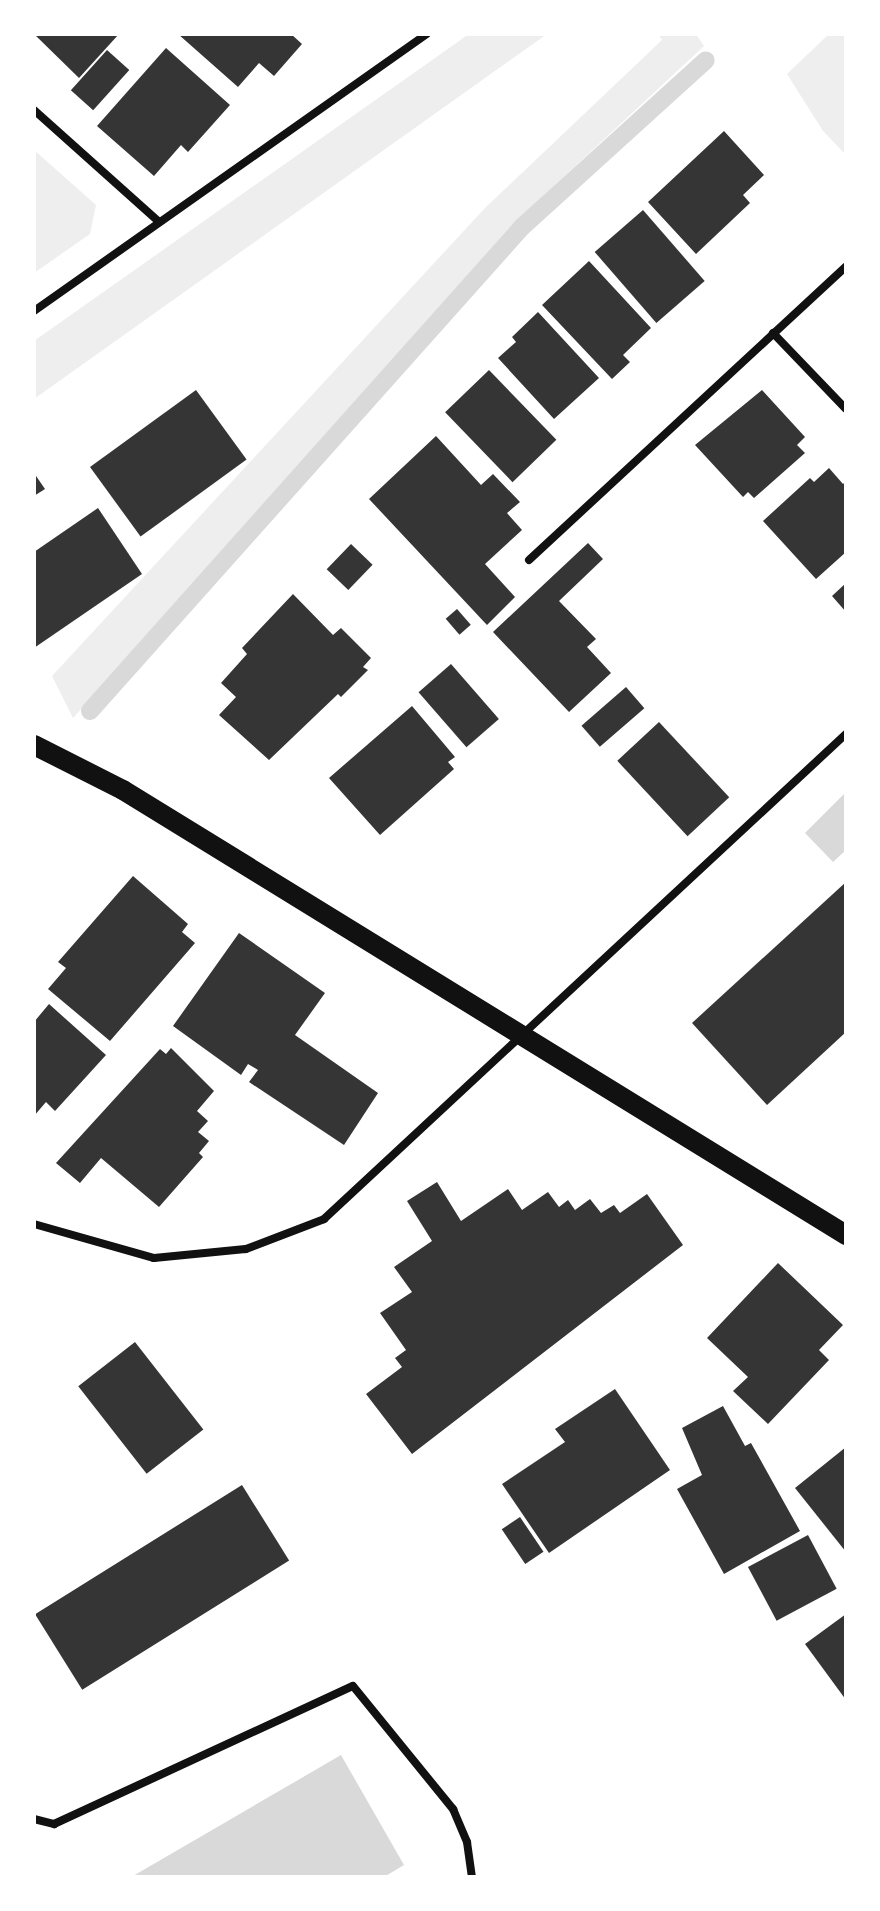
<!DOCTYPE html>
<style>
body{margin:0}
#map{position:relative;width:880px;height:1911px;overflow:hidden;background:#fff;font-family:"DejaVu Sans",sans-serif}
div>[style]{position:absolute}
.green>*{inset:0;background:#eee}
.water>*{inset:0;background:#d9d9d9}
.stream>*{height:18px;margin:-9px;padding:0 9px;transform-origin:9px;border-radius:9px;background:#d9d9d9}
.building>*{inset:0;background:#353535;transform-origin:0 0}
.minor>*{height:8px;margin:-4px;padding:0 4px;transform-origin:4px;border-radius:4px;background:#111}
.primary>*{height:20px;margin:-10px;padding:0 10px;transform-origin:10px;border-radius:10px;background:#111}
span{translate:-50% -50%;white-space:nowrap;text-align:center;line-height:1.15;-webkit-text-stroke:7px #fff;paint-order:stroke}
.frame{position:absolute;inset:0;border:36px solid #fff;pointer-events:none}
</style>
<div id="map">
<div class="green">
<i style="clip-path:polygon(469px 34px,547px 34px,34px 399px,34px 341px)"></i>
<i style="clip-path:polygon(658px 34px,696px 34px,704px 46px,511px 226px,73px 718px,52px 676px,485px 208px,662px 40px)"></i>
<i style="clip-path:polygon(829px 34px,846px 34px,846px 155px,823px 131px,787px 74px)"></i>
<i style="clip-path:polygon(34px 150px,96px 205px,90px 234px,34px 273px)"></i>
</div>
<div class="water">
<i style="clip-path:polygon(846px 792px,846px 850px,833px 862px,805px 833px)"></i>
<i style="clip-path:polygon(341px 1755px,404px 1865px,384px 1877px,133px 1876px)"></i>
</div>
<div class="stream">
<i style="left:90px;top:711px;width:649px;rotate:-48.25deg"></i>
<i style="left:522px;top:227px;width:248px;rotate:-42.2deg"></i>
</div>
<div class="building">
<i style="clip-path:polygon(34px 34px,119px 34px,79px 78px)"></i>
<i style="clip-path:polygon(178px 34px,291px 34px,302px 44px,274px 76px,259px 63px,238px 87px)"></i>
<i style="clip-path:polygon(166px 48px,230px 105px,188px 152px,181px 145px,154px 176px,97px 126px)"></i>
<i style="left:107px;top:50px;width:30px;height:54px;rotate:42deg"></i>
<i style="clip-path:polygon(724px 131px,764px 175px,743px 195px,750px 203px,696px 254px,648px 202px)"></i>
<i style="left:643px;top:210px;width:94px;height:64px;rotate:49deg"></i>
<i style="clip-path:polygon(589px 261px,651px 328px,623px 355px,630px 362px,612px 379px,542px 305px)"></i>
<i style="clip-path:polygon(538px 312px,599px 378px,554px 419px,498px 358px,516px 342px,512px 337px)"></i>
<i style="left:489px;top:370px;width:97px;height:61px;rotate:46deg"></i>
<i style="left:196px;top:390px;width:86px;height:131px;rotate:54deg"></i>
<i style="clip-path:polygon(762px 390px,805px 437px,797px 445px,805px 453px,754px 498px,748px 492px,743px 497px,695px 445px)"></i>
<i style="clip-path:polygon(436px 436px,481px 485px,493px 474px,520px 502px,507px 513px,522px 530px,485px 564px,515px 597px,487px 625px,369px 499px)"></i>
<i style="clip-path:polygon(829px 468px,843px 484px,846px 481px,846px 552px,816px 579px,763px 521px,810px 478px,814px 482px)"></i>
<i style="clip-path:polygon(34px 473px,45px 489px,34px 496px)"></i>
<i style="clip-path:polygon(98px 508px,142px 574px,34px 648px,34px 552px)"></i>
<i style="clip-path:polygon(588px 543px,603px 559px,559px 601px,596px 639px,587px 647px,611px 673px,569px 712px,493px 632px)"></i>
<i style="left:351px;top:544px;width:30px;height:35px;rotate:44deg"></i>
<i style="clip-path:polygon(846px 583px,846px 612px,832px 596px)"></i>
<i style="clip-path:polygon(293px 594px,333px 635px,341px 628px,371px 658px,363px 667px,368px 670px,341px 697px,338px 694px,269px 760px,219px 715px,236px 697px,221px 683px,247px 654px,242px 648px)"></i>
<i style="left:457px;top:609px;width:21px;height:15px;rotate:49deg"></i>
<i style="left:451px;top:664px;width:73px;height:43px;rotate:49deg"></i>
<i style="left:626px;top:687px;width:28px;height:59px;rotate:49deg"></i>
<i style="clip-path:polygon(412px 706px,455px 757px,448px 762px,454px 769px,380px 835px,329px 778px)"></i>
<i style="left:659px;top:722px;width:103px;height:57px;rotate:47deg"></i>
<i style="clip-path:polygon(133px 876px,188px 924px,182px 932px,195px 943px,110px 1041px,48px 989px,66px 968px,58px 962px)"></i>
<i style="clip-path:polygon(846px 882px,846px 1032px,767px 1105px,692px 1023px)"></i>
<i style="clip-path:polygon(239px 933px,325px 993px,295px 1035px,378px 1093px,344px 1145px,249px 1082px,258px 1070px,248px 1064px,241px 1075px,173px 1026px)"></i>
<i style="clip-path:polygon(49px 1004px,106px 1055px,55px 1111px,46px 1102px,34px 1116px,34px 1022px)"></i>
<i style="clip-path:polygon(171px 1048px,214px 1091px,197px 1111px,208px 1121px,198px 1132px,209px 1141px,199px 1153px,203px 1157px,159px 1207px,101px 1158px,80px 1183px,56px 1163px,160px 1049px,166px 1054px)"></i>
<i style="clip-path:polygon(437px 1182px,461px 1221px,508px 1189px,522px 1210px,548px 1192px,559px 1207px,568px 1200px,575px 1210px,590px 1199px,601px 1213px,614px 1205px,620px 1213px,647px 1194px,683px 1245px,412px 1454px,366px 1394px,402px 1367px,395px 1358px,406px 1350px,380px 1313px,412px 1292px,394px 1267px,432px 1241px,407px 1201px)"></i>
<i style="clip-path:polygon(778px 1263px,843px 1325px,819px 1350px,829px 1360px,768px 1424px,733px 1391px,748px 1377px,707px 1338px)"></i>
<i style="left:135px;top:1342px;width:111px;height:72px;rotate:52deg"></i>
<i style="clip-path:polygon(615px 1389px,670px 1470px,549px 1553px,502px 1484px,565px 1442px,555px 1429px)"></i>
<i style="clip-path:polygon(723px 1406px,745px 1446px,751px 1443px,800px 1531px,724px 1574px,677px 1489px,702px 1475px,682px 1428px)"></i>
<i style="clip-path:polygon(846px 1447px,846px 1552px,795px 1488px)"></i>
<i style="left:242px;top:1485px;width:89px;height:244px;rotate:58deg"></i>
<i style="left:520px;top:1517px;width:42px;height:22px;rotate:56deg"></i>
<i style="left:808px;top:1535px;width:61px;height:68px;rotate:62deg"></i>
<i style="clip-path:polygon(846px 1614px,846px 1700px,805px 1644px)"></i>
</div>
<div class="minor">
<i style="left:34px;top:110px;width:166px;rotate:41.8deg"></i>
<i style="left:34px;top:311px;width:481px;rotate:-35.2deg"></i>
<i style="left:773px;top:333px;width:105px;rotate:46.2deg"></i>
<i style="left:529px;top:560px;width:432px;rotate:-42.8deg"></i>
<i style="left:34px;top:1224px;width:125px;rotate:15.8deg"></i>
<i style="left:154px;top:1258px;width:92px;rotate:-5.6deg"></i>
<i style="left:246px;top:1249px;width:84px;rotate:-21deg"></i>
<i style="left:324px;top:1219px;width:713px;rotate:-42.9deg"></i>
<i style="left:34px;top:1819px;width:21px;rotate:14deg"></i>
<i style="left:54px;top:1824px;width:329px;rotate:-24.8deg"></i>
<i style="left:353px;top:1686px;width:159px;rotate:50.9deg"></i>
<i style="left:453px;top:1809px;width:36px;rotate:67deg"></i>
<i style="left:467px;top:1842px;width:35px;rotate:82deg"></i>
</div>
<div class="primary">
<i style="left:34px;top:745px;width:100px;rotate:26.8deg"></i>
<i style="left:123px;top:790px;width:849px;rotate:31.61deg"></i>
</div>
<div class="frame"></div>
</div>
